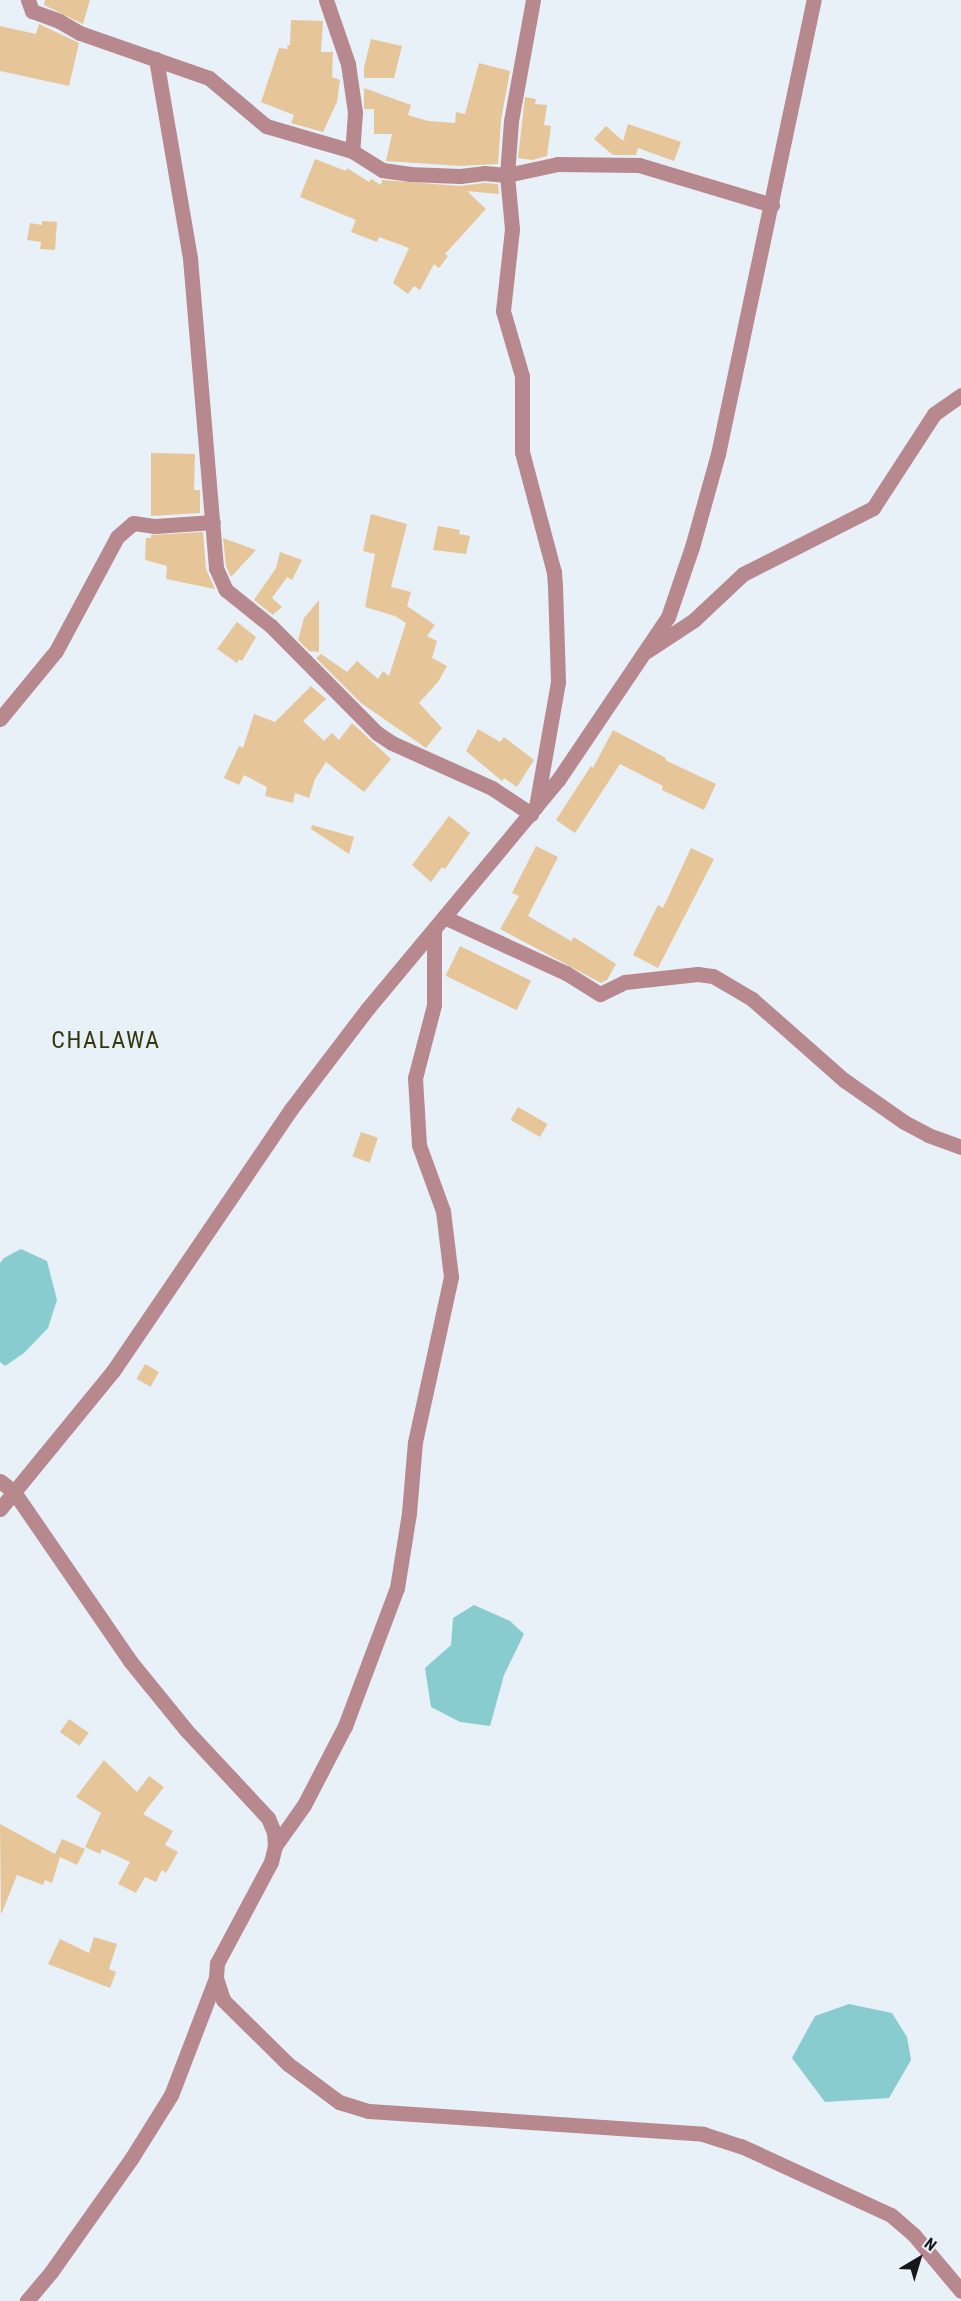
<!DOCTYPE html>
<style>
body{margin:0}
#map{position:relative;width:961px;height:2301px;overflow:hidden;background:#e8f0f8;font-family:"Roboto Condensed",sans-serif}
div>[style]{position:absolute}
.water>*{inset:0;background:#88ccd0}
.building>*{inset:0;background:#e6c699;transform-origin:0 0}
.minor>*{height:15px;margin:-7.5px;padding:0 7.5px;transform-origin:7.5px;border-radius:7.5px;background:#b7888e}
.tertiary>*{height:15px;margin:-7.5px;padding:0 7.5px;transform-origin:7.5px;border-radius:7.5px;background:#b7888e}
span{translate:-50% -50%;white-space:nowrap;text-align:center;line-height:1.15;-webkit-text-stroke:4.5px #e8f0f8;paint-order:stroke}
.quarter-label{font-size:24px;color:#34360c;letter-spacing:1.5px}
.north{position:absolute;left:889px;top:2229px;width:60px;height:60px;-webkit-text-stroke:4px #e8f0f8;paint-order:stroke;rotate:38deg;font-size:16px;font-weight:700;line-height:24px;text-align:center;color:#15171a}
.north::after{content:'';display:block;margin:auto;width:21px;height:27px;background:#15171a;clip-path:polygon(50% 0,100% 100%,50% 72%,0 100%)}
</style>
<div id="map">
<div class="water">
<i style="clip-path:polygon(21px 1249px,47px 1261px,57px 1300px,48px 1328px,24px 1353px,5px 1366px,0 1362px,0 1263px,4px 1258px)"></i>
<i style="clip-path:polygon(474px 1605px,510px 1621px,524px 1634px,504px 1675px,490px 1726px,460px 1722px,431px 1707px,425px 1668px,451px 1645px,453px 1618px)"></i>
<i style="clip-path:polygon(849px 2004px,892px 2013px,907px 2037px,911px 2060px,889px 2098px,825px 2102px,792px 2058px,815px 2016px)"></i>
</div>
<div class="building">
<i style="clip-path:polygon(45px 0,90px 0,83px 24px,44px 5px)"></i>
<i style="clip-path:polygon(291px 20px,323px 21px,321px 52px,333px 52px,332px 77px,340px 80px,337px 102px,323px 132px,291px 123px,294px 115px,261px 102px,279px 48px,288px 49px,287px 45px,290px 45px)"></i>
<i style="clip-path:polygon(39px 24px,79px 43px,69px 86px,0 71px,0 26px,36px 34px)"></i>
<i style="clip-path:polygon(371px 39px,402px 46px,394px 78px,364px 78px,364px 67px)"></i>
<i style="clip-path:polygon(479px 63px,510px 71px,501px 120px,498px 164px,460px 166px,386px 161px,392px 134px,374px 134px,374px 109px,364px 109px,364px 88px,411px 105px,408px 115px,428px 121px,455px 123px,456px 112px,465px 114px)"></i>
<i style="clip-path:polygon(525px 97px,536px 99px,535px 104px,547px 105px,544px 125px,551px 126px,547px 156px,532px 160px,518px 158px)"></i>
<i style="clip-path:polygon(628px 124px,681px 142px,674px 161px,638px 148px,636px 155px,613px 155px,594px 139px,606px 126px,623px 141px)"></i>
<i style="clip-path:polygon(315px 159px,346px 171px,347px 168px,369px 182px,371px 179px,381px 185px,382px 180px,460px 186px,484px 183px,498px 184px,499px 194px,467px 191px,486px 209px,445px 254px,448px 256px,439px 268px,434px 264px,420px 290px,414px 286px,408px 294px,393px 283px,409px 248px,379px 237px,377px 242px,351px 232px,356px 220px,300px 197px)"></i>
<i style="clip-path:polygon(42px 221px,57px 222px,55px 250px,40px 249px,41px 242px,27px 240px,30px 223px,42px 225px)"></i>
<i style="clip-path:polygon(151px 453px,195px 454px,194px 490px,200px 490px,200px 513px,151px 516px)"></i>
<i style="clip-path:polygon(371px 514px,407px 524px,391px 587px,411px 592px,407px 606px,435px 625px,427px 636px,437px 641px,432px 658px,447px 666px,438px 682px,419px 703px,442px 728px,426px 748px,361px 703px,316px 658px,321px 654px,347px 672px,357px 661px,378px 679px,383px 671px,389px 676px,406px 623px,395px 616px,365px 607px,375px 554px,363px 551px)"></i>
<i style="clip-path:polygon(438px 526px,460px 530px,459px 534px,470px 536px,466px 554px,433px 550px)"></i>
<i style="clip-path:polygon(203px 532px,206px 569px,215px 589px,166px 579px,167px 566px,145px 560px,146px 538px,151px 538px,151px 535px)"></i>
<i style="clip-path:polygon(223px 538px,256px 550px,231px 577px,226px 566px)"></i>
<i style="clip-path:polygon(280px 552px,302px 560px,292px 580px,287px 577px,272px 598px,282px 607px,273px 615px,254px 600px,276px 568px)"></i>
<i style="clip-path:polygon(319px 600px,319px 652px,309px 651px,298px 640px,304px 618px)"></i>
<i style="clip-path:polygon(237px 622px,256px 637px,242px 661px,239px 659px,237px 663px,217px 649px)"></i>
<i style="clip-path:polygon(311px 686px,326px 699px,303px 721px,324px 741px,332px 733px,339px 740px,352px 723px,391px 759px,364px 792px,326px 762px,315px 779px,309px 798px,295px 793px,293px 803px,265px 796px,267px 787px,244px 775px,239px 785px,224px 778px,239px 746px,243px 748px,254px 714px,275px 722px)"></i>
<i style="clip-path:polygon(478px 729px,500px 742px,504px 737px,534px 760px,517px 787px,504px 778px,502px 781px,466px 751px)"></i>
<i style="clip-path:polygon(613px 730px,666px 758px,665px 760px,716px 784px,704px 810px,662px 790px,663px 786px,620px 764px,575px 833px,556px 820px,591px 766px,593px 768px)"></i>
<i style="clip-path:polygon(449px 816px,470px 833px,445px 869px,442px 867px,431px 882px,412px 865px)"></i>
<i style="clip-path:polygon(312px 825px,354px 837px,349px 854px,311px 829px)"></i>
<i style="clip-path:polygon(536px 846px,558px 857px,528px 916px,571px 941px,574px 937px,616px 964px,607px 980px,601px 983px,500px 929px,519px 896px,512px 893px)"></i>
<i style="clip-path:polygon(691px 848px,714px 859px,658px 968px,633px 955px,658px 905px,663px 908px)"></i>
<i style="left:460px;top:946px;width:79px;height:33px;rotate:26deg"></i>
<i style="left:518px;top:1107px;width:34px;height:15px;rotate:30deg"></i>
<i style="left:361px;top:1132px;width:18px;height:26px;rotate:19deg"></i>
<i style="left:145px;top:1364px;width:16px;height:17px;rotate:30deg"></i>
<i style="left:69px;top:1719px;width:24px;height:16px;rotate:35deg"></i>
<i style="clip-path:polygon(104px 1760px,137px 1792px,149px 1776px,164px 1787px,143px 1814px,173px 1831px,165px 1845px,178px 1852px,166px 1873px,162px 1870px,156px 1882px,145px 1877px,136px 1893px,118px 1884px,130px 1862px,102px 1849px,100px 1854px,85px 1847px,101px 1813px,76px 1797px)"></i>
<i style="clip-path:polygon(0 1824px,55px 1854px,62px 1839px,85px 1849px,77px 1865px,60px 1857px,52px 1883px,45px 1880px,43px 1885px,17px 1875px,1px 1915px)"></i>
<i style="clip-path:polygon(94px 1937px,117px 1944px,109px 1969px,116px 1972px,110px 1988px,48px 1964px,60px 1939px,89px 1953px)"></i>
</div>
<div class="minor">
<i style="left:28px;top:0;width:12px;rotate:70deg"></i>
<i style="left:32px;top:11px;width:29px;rotate:20deg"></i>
<i style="left:59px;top:21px;width:24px;rotate:30deg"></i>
<i style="left:80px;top:33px;width:137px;rotate:19.2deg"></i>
<i style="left:209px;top:78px;width:75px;rotate:40.1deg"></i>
<i style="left:266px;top:126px;width:90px;rotate:16.2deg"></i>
<i style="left:352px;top:151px;width:36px;rotate:32deg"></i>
<i style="left:382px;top:170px;width:27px;rotate:8deg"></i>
<i style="left:409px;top:174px;width:51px;rotate:2.2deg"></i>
<i style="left:460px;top:176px;width:24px;rotate:-7deg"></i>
<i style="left:484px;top:173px;width:23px;rotate:5deg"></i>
<i style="left:507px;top:175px;width:52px;rotate:-12.2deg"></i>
<i style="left:558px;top:164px;width:81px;rotate:0.7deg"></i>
<i style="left:639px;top:165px;width:139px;rotate:16.7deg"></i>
<i style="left:326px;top:0;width:68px;rotate:71deg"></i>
<i style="left:348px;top:64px;width:49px;rotate:81.7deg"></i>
<i style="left:355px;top:112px;width:39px;rotate:94deg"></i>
<i style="left:533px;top:0;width:123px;rotate:100.3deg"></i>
<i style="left:511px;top:121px;width:54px;rotate:94.2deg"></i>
<i style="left:507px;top:175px;width:54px;rotate:84.7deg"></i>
<i style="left:512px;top:229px;width:82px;rotate:96.3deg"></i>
<i style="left:503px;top:311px;width:68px;rotate:73.7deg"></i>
<i style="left:522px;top:376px;width:76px;rotate:90deg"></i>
<i style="left:522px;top:452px;width:124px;rotate:75.1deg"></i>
<i style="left:554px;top:572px;width:14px;rotate:86deg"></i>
<i style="left:555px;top:586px;width:96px;rotate:88.2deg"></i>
<i style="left:558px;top:682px;width:127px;rotate:100deg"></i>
<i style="left:156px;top:59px;width:202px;rotate:80.3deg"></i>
<i style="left:190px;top:258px;width:311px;rotate:85.2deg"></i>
<i style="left:216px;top:568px;width:24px;rotate:66deg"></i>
<i style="left:226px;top:590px;width:58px;rotate:38.7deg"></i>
<i style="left:271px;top:626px;width:151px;rotate:45.3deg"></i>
<i style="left:377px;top:733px;width:18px;rotate:34deg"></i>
<i style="left:392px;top:743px;width:110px;rotate:24.2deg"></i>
<i style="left:492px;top:788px;width:47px;rotate:33.7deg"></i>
<i style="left:647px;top:651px;width:56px;rotate:-33.4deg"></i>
<i style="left:694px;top:620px;width:67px;rotate:-43.2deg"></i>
<i style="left:743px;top:574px;width:146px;rotate:-26.9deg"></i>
<i style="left:873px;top:508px;width:112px;rotate:-57deg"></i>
<i style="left:934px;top:414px;width:33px;rotate:-35deg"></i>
<i style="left:0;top:719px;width:88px;rotate:-50.5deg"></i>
<i style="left:56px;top:651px;width:129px;rotate:-61.8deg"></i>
<i style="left:117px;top:537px;width:21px;rotate:-41deg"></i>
<i style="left:133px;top:523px;width:22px;rotate:8deg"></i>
<i style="left:155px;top:526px;width:58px;rotate:-3.9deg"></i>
<i style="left:444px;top:917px;width:134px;rotate:24.7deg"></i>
<i style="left:566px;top:973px;width:40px;rotate:32deg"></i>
<i style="left:600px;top:994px;width:28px;rotate:-26deg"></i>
<i style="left:625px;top:982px;width:73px;rotate:-6.3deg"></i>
<i style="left:698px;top:974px;width:15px;rotate:8deg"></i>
<i style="left:713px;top:976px;width:45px;rotate:30.5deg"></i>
<i style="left:752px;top:999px;width:123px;rotate:41.4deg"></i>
<i style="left:844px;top:1080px;width:73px;rotate:35deg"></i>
<i style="left:904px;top:1122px;width:27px;rotate:28deg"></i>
<i style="left:928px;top:1135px;width:35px;rotate:20deg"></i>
<i style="left:0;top:1481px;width:18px;rotate:38deg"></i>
<i style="left:14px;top:1492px;width:205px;rotate:55.5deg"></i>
<i style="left:130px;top:1661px;width:89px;rotate:50.9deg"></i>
<i style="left:186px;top:1730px;width:120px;rotate:47deg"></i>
<i style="left:268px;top:1818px;width:15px;rotate:67deg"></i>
<i style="left:274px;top:1832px;width:14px;rotate:86deg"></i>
<i style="left:275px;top:1846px;width:16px;rotate:104deg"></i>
<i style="left:271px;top:1862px;width:115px;rotate:118.1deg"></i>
<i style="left:217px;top:1963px;width:15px;rotate:94deg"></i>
<i style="left:216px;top:1978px;width:125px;rotate:111deg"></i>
<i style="left:171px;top:2095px;width:75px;rotate:122deg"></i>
<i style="left:131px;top:2159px;width:138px;rotate:125.3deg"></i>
<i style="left:51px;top:2272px;width:38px;rotate:130deg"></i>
<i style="left:275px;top:1846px;width:50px;rotate:-54.7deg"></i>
<i style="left:304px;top:1805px;width:89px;rotate:-62.6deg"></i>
<i style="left:345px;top:1726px;width:147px;rotate:-69.4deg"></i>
<i style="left:397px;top:1588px;width:76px;rotate:-80.9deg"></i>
<i style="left:409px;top:1513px;width:71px;rotate:-85.2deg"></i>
<i style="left:415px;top:1442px;width:169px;rotate:-77.7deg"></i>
<i style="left:451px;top:1277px;width:66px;rotate:-96.9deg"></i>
<i style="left:443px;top:1211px;width:70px;rotate:-110deg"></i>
<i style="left:419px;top:1145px;width:67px;rotate:-93.4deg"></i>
<i style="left:415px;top:1078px;width:75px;rotate:-75.4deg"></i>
<i style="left:434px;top:1005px;width:75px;rotate:-90deg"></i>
<i style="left:216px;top:1978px;width:23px;rotate:72deg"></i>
<i style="left:223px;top:2000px;width:91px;rotate:44.6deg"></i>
<i style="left:288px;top:2064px;width:64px;rotate:36.7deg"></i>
<i style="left:339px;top:2102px;width:31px;rotate:17deg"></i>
<i style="left:369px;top:2111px;width:335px;rotate:3.9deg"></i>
<i style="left:703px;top:2134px;width:40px;rotate:18deg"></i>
<i style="left:741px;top:2146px;width:165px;rotate:24.7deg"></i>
<i style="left:891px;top:2215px;width:30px;rotate:41deg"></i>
<i style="left:914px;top:2235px;width:73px;rotate:50deg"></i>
</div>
<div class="tertiary">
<i style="left:0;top:1509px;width:178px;rotate:-50.7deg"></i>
<i style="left:113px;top:1371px;width:317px;rotate:-55.8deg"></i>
<i style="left:291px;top:1109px;width:127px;rotate:-52.7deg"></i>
<i style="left:368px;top:1008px;width:297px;rotate:-50.2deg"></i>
<i style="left:558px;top:780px;width:197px;rotate:-56deg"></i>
<i style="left:668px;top:617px;width:74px;rotate:-71.1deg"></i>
<i style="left:692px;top:547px;width:97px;rotate:-74.4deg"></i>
<i style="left:718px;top:454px;width:464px;rotate:-78.1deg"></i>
</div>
<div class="quarter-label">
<span style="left:106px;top:1041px">CHALAWA</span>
</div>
<div class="north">N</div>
</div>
